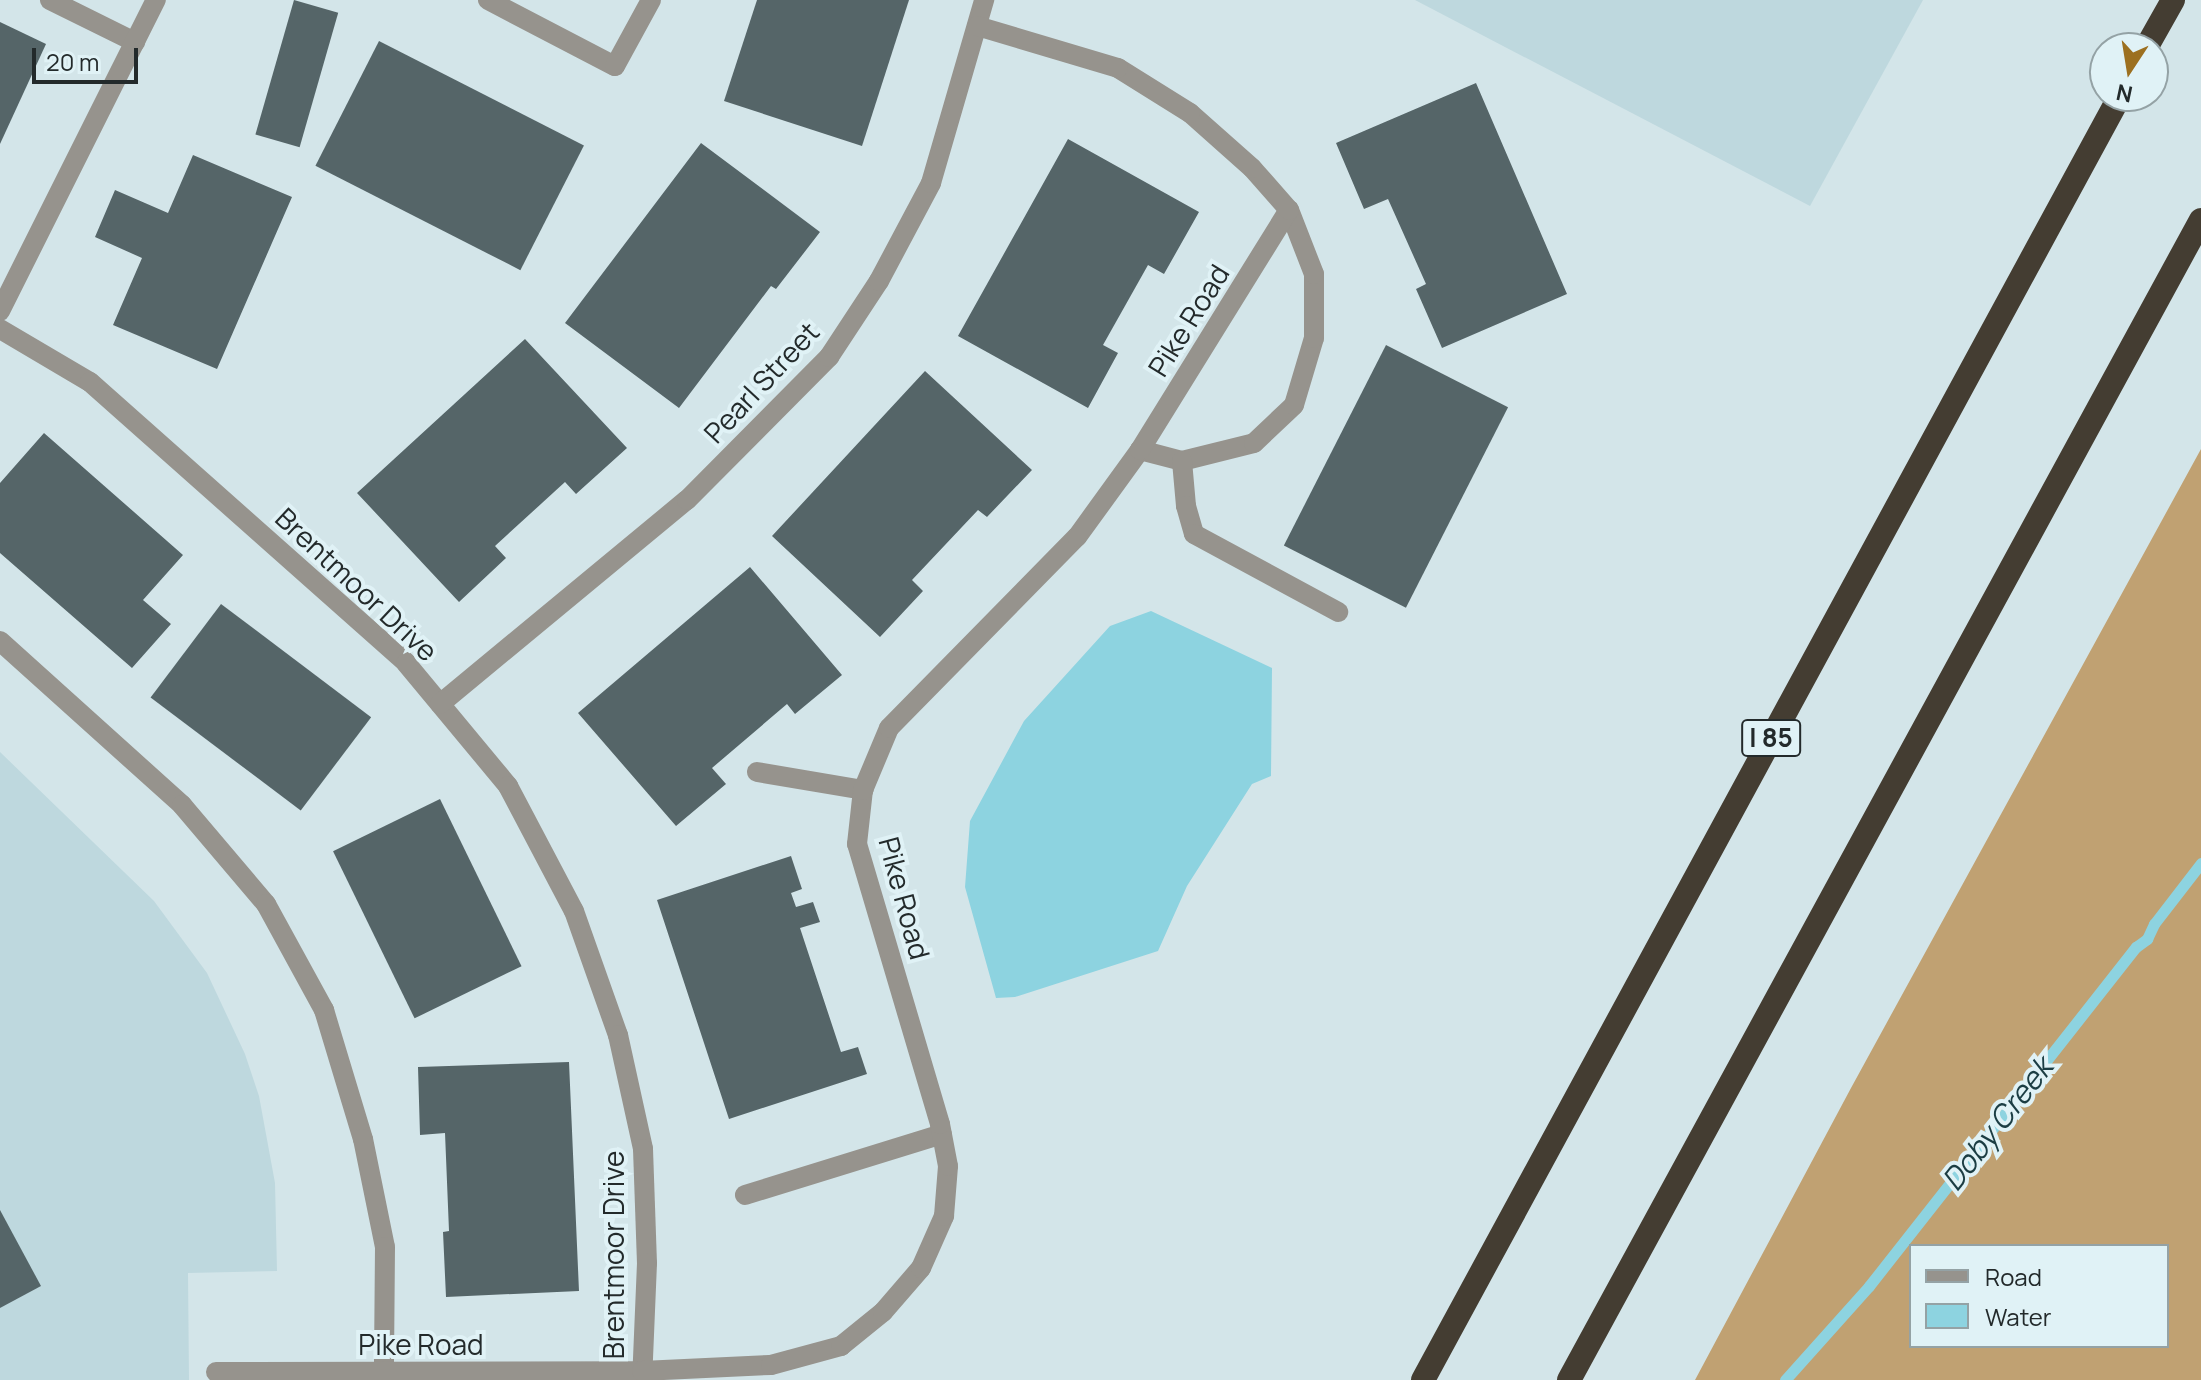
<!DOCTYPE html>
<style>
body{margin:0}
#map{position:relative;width:2201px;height:1380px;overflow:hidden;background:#d3e5e9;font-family:Manrope,sans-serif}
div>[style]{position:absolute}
.built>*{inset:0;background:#bed8de}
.forest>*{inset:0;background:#c0a172}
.water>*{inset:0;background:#8dd3e0}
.stream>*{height:11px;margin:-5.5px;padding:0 5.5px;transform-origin:5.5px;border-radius:5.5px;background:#8dd3e0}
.building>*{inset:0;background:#556568;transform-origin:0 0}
.minor>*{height:20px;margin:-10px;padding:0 10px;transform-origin:10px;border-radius:10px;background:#96938d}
.highway>*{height:24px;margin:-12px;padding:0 12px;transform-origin:12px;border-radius:12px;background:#443d32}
span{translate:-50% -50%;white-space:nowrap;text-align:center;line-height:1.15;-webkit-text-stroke:8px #e0f2f6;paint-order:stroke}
.shield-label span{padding:2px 6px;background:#e0f2f6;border:2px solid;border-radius:6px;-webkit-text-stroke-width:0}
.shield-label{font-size:26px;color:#232a2b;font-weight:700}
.street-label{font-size:28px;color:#232a2b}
.water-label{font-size:30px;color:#1b3d43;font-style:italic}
.legend{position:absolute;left:1909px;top:1244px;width:260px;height:104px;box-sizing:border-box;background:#e0f2f6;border:2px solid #94a2a5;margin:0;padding:10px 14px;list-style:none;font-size:24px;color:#232a2b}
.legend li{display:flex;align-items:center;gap:16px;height:40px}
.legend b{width:40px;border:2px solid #94a2a5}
.north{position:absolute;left:2089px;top:32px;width:80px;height:80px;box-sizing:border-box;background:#e0f2f6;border:2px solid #94a2a5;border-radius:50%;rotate:192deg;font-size:22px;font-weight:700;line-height:32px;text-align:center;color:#232a2b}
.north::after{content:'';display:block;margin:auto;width:28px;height:36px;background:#9c7020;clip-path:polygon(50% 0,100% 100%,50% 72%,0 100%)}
.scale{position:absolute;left:32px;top:48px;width:106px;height:36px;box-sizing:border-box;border:4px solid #232a2b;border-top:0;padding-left:10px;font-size:24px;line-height:28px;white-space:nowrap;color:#232a2b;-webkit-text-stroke:6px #e0f2f6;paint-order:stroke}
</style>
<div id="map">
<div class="built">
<i style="clip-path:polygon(1415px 0,1923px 0,1810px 206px)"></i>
<i style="clip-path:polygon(0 752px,154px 901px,207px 973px,245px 1054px,259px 1096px,275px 1183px,277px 1271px,188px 1273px,189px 1380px,0 1380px)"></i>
</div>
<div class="forest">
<i style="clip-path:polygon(evenodd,2201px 449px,2201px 1380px,1695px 1380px,1851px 1088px,2201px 449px,1911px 1246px,2167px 1246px,2167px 1346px,1911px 1346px,1911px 1246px)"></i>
</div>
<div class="water">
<i style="clip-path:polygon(1151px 611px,1272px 668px,1271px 776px,1252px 784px,1187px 886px,1158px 951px,1015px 997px,996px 998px,965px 887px,970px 821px,1024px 721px,1110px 626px)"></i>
</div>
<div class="stream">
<i style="left:1785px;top:1380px;width:126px;rotate:-48.2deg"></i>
<i style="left:1869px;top:1286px;width:432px;rotate:-51.8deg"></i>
<i style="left:2136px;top:947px;width:14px;rotate:-36deg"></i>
<i style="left:2147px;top:939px;width:17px;rotate:-65deg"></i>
<i style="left:2154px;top:924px;width:77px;rotate:-52.4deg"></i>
</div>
<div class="building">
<i style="left:294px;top:0;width:46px;height:140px;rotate:16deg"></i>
<i style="clip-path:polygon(757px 0,909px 0,862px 146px,724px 101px)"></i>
<i style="clip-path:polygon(0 22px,46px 44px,0 144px)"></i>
<i style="left:379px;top:41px;width:230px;height:140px;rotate:27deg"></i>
<i style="clip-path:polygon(1476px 83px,1567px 294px,1442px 348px,1416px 289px,1426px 284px,1388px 199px,1364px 209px,1336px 143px)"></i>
<i style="clip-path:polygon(1068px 139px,1199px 212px,1164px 274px,1148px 265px,1103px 345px,1118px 353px,1088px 408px,958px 336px)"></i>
<i style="clip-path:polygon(701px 143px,820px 232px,776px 289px,771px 286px,679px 408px,565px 323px)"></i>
<i style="clip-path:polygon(193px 155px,292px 197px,217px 369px,113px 325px,142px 258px,95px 237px,115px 190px,168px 213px)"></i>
<i style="clip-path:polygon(525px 339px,627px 448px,576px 494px,565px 482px,495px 546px,506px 558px,459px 602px,357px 493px)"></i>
<i style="left:1386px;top:345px;width:137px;height:225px;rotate:27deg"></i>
<i style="clip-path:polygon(925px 371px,1032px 470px,987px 517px,978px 510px,912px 580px,923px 591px,880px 637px,772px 536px)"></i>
<i style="clip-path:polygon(44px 433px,183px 555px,143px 600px,171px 624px,132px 668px,0 553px,0 483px)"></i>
<i style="clip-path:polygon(750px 567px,842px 675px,795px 714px,787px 704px,712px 768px,726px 784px,676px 826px,578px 713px)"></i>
<i style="left:221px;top:604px;width:188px;height:117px;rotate:37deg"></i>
<i style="left:440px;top:799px;width:186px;height:119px;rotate:64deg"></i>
<i style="clip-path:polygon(791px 856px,802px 889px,791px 893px,796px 907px,813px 902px,820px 922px,800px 928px,841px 1052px,858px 1047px,867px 1074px,729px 1119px,657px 900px)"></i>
<i style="clip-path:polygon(569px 1062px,579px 1291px,446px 1297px,443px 1232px,449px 1231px,445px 1133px,420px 1135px,418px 1067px)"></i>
<i style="clip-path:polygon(0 1210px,41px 1286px,0 1308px)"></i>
</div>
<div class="minor">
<i style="left:50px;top:0;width:95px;rotate:26.3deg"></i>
<i style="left:488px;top:0;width:143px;rotate:27.5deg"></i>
<i style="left:615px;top:66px;width:75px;rotate:-61.4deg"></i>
<i style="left:0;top:311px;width:348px;rotate:-63.4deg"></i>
<i style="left:0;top:329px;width:104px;rotate:30.5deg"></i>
<i style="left:90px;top:382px;width:423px;rotate:41.6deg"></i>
<i style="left:406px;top:663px;width:160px;rotate:50.3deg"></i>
<i style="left:508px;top:786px;width:141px;rotate:62.2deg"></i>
<i style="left:574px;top:911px;width:132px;rotate:70.5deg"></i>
<i style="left:618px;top:1035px;width:117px;rotate:77.6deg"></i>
<i style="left:643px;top:1149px;width:114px;rotate:88deg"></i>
<i style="left:647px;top:1263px;width:117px;rotate:92.4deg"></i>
<i style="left:1140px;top:450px;width:43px;rotate:14.7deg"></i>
<i style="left:1182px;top:461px;width:74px;rotate:-14deg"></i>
<i style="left:1254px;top:443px;width:55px;rotate:-43.5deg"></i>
<i style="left:1294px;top:405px;width:70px;rotate:-73.4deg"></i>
<i style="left:1314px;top:338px;width:64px;rotate:-90deg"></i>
<i style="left:1314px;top:274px;width:69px;rotate:-111.3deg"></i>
<i style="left:1182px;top:461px;width:45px;rotate:84.9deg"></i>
<i style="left:1186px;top:506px;width:29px;rotate:74deg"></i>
<i style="left:1194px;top:534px;width:164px;rotate:28.4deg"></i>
<i style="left:0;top:641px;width:245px;rotate:42deg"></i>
<i style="left:182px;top:805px;width:130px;rotate:49.7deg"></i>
<i style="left:266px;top:904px;width:121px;rotate:61.3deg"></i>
<i style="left:324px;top:1010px;width:135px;rotate:73.2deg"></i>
<i style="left:363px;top:1139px;width:110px;rotate:78.5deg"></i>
<i style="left:385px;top:1247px;width:125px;rotate:90.5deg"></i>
<i style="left:440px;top:704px;width:320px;rotate:-39.6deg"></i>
<i style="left:687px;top:500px;width:202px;rotate:-45.2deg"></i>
<i style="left:829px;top:357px;width:91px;rotate:-56.7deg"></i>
<i style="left:879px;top:281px;width:111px;rotate:-62deg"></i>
<i style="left:931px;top:183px;width:191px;rotate:-73.8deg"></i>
<i style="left:757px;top:772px;width:108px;rotate:9.6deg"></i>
<i style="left:745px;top:1195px;width:206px;rotate:-17.2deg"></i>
<i style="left:216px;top:1372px;width:426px;rotate:-0.1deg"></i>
<i style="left:642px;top:1371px;width:129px;rotate:-2.7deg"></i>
<i style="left:771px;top:1365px;width:73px;rotate:-15.2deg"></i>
<i style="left:841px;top:1346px;width:54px;rotate:-39deg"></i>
<i style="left:883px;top:1312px;width:58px;rotate:-49.2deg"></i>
<i style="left:921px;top:1268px;width:57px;rotate:-66.1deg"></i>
<i style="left:944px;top:1216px;width:50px;rotate:-85.4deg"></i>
<i style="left:948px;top:1166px;width:43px;rotate:-100.8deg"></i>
<i style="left:940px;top:1124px;width:292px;rotate:-106.5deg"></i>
<i style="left:857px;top:844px;width:54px;rotate:-83.7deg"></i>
<i style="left:863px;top:790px;width:67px;rotate:-67.2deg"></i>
<i style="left:889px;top:728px;width:268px;rotate:-45.5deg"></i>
<i style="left:1077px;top:537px;width:107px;rotate:-54.1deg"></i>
<i style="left:1140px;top:450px;width:282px;rotate:-58.2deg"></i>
<i style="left:1289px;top:210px;width:56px;rotate:-131.4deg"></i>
<i style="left:1252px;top:168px;width:83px;rotate:-138.4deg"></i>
<i style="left:1190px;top:113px;width:85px;rotate:-148deg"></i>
<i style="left:1118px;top:68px;width:147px;rotate:-163.4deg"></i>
</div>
<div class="highway">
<i style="left:2146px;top:48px;width:55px;rotate:-60.6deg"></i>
<i style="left:1423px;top:1380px;width:1461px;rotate:-61.51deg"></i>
<i style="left:1569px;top:1380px;width:1321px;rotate:-61.42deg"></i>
</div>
<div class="shield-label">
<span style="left:1771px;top:738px">I 85</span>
</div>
<div class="street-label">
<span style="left:1188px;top:320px;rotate:-58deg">Pike Road</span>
<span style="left:761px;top:382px;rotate:-47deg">Pearl Street</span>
<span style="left:357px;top:584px;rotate:43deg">Brentmoor Drive</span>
<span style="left:905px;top:898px;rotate:75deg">Pike Road</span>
<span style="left:613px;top:1255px;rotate:-90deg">Brentmoor Drive</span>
<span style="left:421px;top:1344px">Pike Road</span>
</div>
<div class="water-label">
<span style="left:1997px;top:1124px;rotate:-52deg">Doby Creek</span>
</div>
<ul class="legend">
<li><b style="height:10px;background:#96938d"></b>Road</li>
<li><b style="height:22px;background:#8dd3e0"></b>Water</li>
</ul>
<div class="north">N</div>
<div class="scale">20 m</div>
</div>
